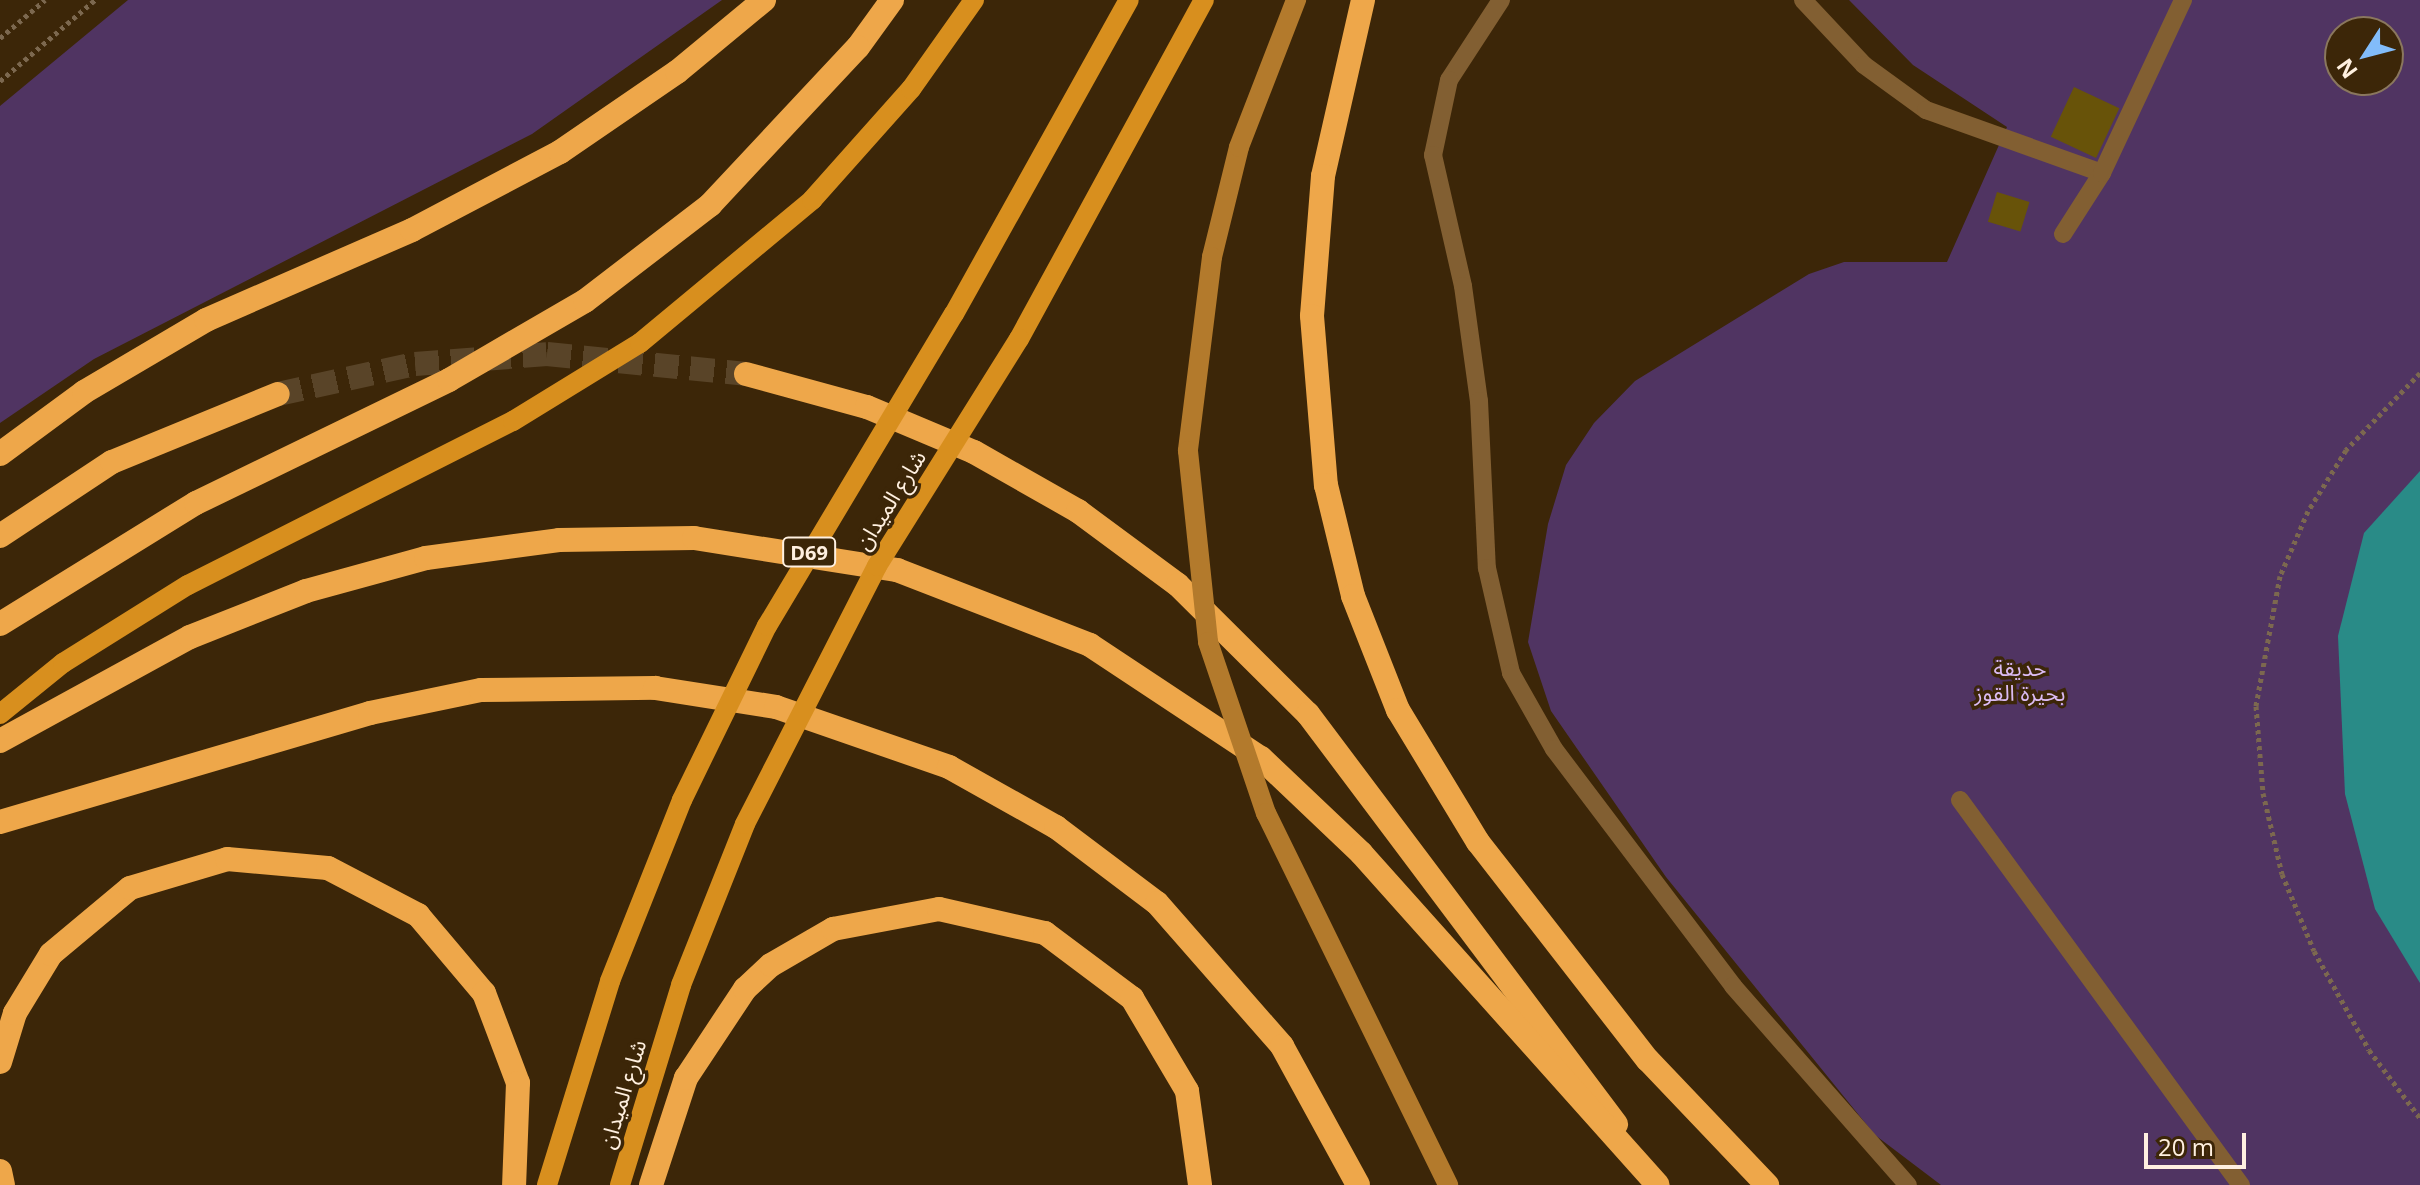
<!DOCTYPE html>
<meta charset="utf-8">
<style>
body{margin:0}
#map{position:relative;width:2420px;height:1185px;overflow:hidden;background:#3c2608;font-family:"Open Sans","Noto Sans Arabic",sans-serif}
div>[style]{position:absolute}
.green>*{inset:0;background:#503462}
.water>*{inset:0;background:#298b87}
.building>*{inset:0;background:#685309;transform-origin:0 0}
.motorway-tunnel>*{height:24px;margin-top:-12px;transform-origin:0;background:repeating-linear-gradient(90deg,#594428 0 24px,transparent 0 36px)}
.path>*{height:5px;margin-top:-2.5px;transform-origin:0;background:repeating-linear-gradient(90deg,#7c684f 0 4px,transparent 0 8px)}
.service>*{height:18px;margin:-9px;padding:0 9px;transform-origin:9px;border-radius:9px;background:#825f32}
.secondary>*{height:20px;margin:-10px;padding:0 10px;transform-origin:10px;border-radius:10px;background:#b37a2c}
.primary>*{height:20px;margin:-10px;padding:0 10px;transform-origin:10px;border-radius:10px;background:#d88f1e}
.motorway>*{height:24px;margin:-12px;padding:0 12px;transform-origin:12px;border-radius:12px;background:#eea74a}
.secondary-bridge>*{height:20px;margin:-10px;padding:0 10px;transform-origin:10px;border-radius:10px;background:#b37a2c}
.primary-bridge>*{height:20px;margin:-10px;padding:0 10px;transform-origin:10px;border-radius:10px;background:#d88f1e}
.motorway-bridge>*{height:24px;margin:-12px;padding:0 12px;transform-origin:12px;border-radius:12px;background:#eea74a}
span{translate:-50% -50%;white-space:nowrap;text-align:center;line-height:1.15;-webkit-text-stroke:7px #3c2608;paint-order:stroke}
.shield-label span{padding:2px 6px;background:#3c2608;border:2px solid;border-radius:6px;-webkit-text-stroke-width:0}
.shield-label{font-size:20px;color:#fff0e0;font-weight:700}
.street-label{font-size:22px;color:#fff0e0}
.park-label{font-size:22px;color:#dbbbf3}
.north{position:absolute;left:2324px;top:16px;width:80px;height:80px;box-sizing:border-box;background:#3c2608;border:2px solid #8a775e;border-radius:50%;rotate:234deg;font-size:22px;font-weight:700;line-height:32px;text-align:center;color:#fff0e0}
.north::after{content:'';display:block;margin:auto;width:28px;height:36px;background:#82bcfa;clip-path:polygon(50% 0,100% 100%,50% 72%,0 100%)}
.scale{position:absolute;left:2144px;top:1133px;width:102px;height:36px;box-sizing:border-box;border:4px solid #fff0e0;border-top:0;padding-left:10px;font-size:24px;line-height:28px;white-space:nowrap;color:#fff0e0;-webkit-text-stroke:6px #3c2608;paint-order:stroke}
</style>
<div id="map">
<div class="green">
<i style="clip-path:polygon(128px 0,722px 0,532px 134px,94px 359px,0 423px,0 106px)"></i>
<i style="clip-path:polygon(evenodd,1849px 0,2420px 0,2420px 1185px,1941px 1185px,1875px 1135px,1666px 877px,1551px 711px,1528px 642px,1548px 524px,1566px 465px,1594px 423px,1635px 381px,1809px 274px,1844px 262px,1947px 262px,2007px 127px,1913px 65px,1849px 0,2340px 32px,2388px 32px,2388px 80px,2340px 80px,2340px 32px)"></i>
</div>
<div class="water">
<i style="clip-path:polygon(2420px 471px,2420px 983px,2375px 909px,2345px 794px,2338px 636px,2364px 533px)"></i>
</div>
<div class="building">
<i style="left:2074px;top:87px;width:50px;height:55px;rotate:25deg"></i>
<i style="left:1997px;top:192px;width:34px;height:31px;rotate:17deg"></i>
</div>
<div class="motorway-tunnel">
<i style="left:278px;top:394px;width:140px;rotate:-12.4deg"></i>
<i style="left:415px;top:364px;width:132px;rotate:-4.3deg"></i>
<i style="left:547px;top:354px;width:200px;rotate:5.7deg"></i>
</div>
<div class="path">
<i style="left:0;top:38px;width:59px;rotate:-40.2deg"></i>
<i style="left:0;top:81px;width:125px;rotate:-40.5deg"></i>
<i style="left:2420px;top:373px;width:107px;rotate:133.9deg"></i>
<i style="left:2346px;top:450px;width:72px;rotate:121.9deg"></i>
<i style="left:2308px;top:511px;width:71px;rotate:113.3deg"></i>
<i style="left:2280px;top:576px;width:132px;rotate:100.5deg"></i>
<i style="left:2256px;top:706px;width:87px;rotate:85.4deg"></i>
<i style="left:2263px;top:793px;width:83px;rotate:76.8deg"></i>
<i style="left:2282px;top:874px;width:83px;rotate:67.4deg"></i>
<i style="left:2314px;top:951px;width:113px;rotate:60.9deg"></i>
<i style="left:2369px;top:1050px;width:85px;rotate:53.1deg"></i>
</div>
<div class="service">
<i style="left:1501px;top:0;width:95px;rotate:123deg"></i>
<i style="left:1449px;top:80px;width:77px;rotate:102deg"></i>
<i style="left:1433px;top:155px;width:134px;rotate:77.1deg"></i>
<i style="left:1463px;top:286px;width:116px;rotate:82.1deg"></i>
<i style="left:1479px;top:401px;width:167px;rotate:87.3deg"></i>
<i style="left:1487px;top:568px;width:108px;rotate:77.1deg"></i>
<i style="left:1511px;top:673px;width:87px;rotate:60.5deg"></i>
<i style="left:1554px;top:749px;width:297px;rotate:52.9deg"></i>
<i style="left:1733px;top:986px;width:265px;rotate:48.7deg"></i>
<i style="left:1803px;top:0;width:89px;rotate:46.8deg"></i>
<i style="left:1864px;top:65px;width:77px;rotate:36deg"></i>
<i style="left:1926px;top:110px;width:187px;rotate:19.7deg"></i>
<i style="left:2063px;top:234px;width:72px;rotate:-57.4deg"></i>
<i style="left:2102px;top:173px;width:191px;rotate:-64.9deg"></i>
<i style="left:1960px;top:800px;width:477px;rotate:53.9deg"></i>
</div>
<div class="secondary">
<i style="left:1212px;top:257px;width:113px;rotate:-76.2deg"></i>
<i style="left:1239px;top:147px;width:158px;rotate:-68.8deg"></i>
</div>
<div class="primary">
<i style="left:954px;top:314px;width:359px;rotate:-60.9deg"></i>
<i style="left:1019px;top:339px;width:386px;rotate:-61.4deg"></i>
<i style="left:0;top:714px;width:81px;rotate:-39deg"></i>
<i style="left:63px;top:663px;width:147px;rotate:-32deg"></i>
<i style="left:188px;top:585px;width:364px;rotate:-26.8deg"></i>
<i style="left:513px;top:421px;width:149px;rotate:-31.6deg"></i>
<i style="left:640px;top:343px;width:224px;rotate:-39.7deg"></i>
<i style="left:812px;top:200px;width:149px;rotate:-48.3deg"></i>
<i style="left:911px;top:89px;width:109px;rotate:-54.7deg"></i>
<i style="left:547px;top:1185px;width:214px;rotate:-72.8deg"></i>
<i style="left:610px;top:981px;width:195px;rotate:-68.3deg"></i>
<i style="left:620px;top:1185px;width:209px;rotate:-73deg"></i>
<i style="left:681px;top:985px;width:173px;rotate:-68.3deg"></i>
</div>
<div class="motorway">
<i style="left:1363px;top:0;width:180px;rotate:102.8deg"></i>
<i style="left:1323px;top:176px;width:140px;rotate:94.5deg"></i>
<i style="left:1312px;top:316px;width:170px;rotate:85.3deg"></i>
<i style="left:1326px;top:485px;width:114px;rotate:76.3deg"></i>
<i style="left:1353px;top:596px;width:123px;rotate:68.5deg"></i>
<i style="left:1398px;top:710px;width:154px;rotate:58.8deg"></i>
<i style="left:1478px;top:842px;width:276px;rotate:52.1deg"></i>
<i style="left:1648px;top:1060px;width:173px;rotate:46.4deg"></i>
<i style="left:858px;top:47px;width:58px;rotate:-54.1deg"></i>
<i style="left:746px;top:374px;width:125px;rotate:15.3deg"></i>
<i style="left:867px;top:407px;width:116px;rotate:22.8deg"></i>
<i style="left:974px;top:452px;width:120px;rotate:29.6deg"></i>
<i style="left:1078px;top:511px;width:124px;rotate:36.5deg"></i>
<i style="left:1178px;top:585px;width:183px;rotate:44.8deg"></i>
<i style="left:1308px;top:714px;width:513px;rotate:53.09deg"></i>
<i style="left:0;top:454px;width:104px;rotate:-36.4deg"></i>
<i style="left:84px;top:392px;width:142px;rotate:-30.5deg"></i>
<i style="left:206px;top:320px;width:225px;rotate:-23.6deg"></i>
<i style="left:412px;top:230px;width:167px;rotate:-27.8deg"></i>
<i style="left:560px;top:152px;width:142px;rotate:-34.4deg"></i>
<i style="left:677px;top:72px;width:113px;rotate:-39.6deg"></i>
<i style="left:0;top:536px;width:134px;rotate:-33.5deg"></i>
<i style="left:112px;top:462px;width:179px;rotate:-22.3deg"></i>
<i style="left:0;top:741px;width:217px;rotate:-28.7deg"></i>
<i style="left:190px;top:637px;width:125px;rotate:-21.6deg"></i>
<i style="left:306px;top:591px;width:124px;rotate:-15.4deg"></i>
<i style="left:426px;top:558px;width:134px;rotate:-7.7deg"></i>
<i style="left:559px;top:540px;width:135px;rotate:-0.8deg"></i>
<i style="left:694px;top:538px;width:206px;rotate:9deg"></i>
<i style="left:897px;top:570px;width:207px;rotate:21.2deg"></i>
<i style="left:1090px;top:645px;width:205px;rotate:33.5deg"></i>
<i style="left:1261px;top:758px;width:138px;rotate:43.5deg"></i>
<i style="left:1361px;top:853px;width:445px;rotate:48.2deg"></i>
<i style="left:0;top:822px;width:386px;rotate:-16.4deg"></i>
<i style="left:370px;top:713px;width:113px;rotate:-11.7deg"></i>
<i style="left:481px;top:690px;width:174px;rotate:-0.7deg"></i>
<i style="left:655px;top:688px;width:122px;rotate:8.9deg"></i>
<i style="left:776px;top:707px;width:183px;rotate:19.1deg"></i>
<i style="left:949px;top:767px;width:123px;rotate:29.3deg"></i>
<i style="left:1056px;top:827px;width:126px;rotate:37deg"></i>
<i style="left:1157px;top:903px;width:190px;rotate:48.8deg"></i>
<i style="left:1282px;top:1046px;width:158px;rotate:61.3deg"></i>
<i style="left:0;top:1062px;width:51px;rotate:-73deg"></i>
<i style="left:15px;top:1013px;width:69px;rotate:-58.6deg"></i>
<i style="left:51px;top:954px;width:103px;rotate:-39.9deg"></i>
<i style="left:130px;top:888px;width:101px;rotate:-16.6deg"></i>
<i style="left:227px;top:859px;width:101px;rotate:5.1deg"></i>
<i style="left:328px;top:868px;width:102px;rotate:27.6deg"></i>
<i style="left:418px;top:915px;width:102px;rotate:49.8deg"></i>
<i style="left:484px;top:993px;width:96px;rotate:69.3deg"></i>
<i style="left:518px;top:1083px;width:102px;rotate:92.2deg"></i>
<i style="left:0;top:1171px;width:14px;rotate:78deg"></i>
<i style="left:651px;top:1185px;width:113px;rotate:-71.9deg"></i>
<i style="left:686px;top:1078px;width:107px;rotate:-56.5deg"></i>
<i style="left:745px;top:989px;width:35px;rotate:-43deg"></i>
<i style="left:771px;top:965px;width:72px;rotate:-30.1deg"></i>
<i style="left:833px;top:929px;width:108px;rotate:-10.7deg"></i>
<i style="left:939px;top:909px;width:109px;rotate:12.8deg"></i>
<i style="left:1045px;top:933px;width:109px;rotate:36.8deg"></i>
<i style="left:1132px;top:998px;width:108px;rotate:59.4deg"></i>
<i style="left:1187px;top:1091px;width:95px;rotate:82.1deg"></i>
</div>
<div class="secondary-bridge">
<i style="left:1212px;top:257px;width:195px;rotate:97.1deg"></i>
<i style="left:1188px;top:451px;width:192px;rotate:84deg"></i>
<i style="left:1208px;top:642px;width:181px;rotate:71.3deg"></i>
<i style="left:1266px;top:813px;width:414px;rotate:63.9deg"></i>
</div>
<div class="primary-bridge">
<i style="left:682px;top:800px;width:194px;rotate:-64deg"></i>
<i style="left:767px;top:626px;width:364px;rotate:-59.1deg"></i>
<i style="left:745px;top:824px;width:290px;rotate:-62.9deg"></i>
<i style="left:877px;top:566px;width:268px;rotate:-58deg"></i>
</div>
<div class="motorway-bridge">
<i style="left:0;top:624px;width:230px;rotate:-31.7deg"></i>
<i style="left:196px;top:503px;width:281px;rotate:-25.9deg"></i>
<i style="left:449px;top:380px;width:157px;rotate:-30.2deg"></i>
<i style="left:585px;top:301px;width:158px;rotate:-37.5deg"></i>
<i style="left:710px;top:205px;width:216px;rotate:-46.9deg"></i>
</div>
<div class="shield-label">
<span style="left:809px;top:552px">D69</span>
</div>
<div class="street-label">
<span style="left:890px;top:500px;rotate:-58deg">شارع الميدان</span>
<span style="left:622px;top:1094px;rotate:-73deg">شارع الميدان</span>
</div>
<div class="park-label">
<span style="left:2020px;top:680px">حديقة<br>بحيرة القوز</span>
</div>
<div class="north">N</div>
<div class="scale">20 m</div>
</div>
